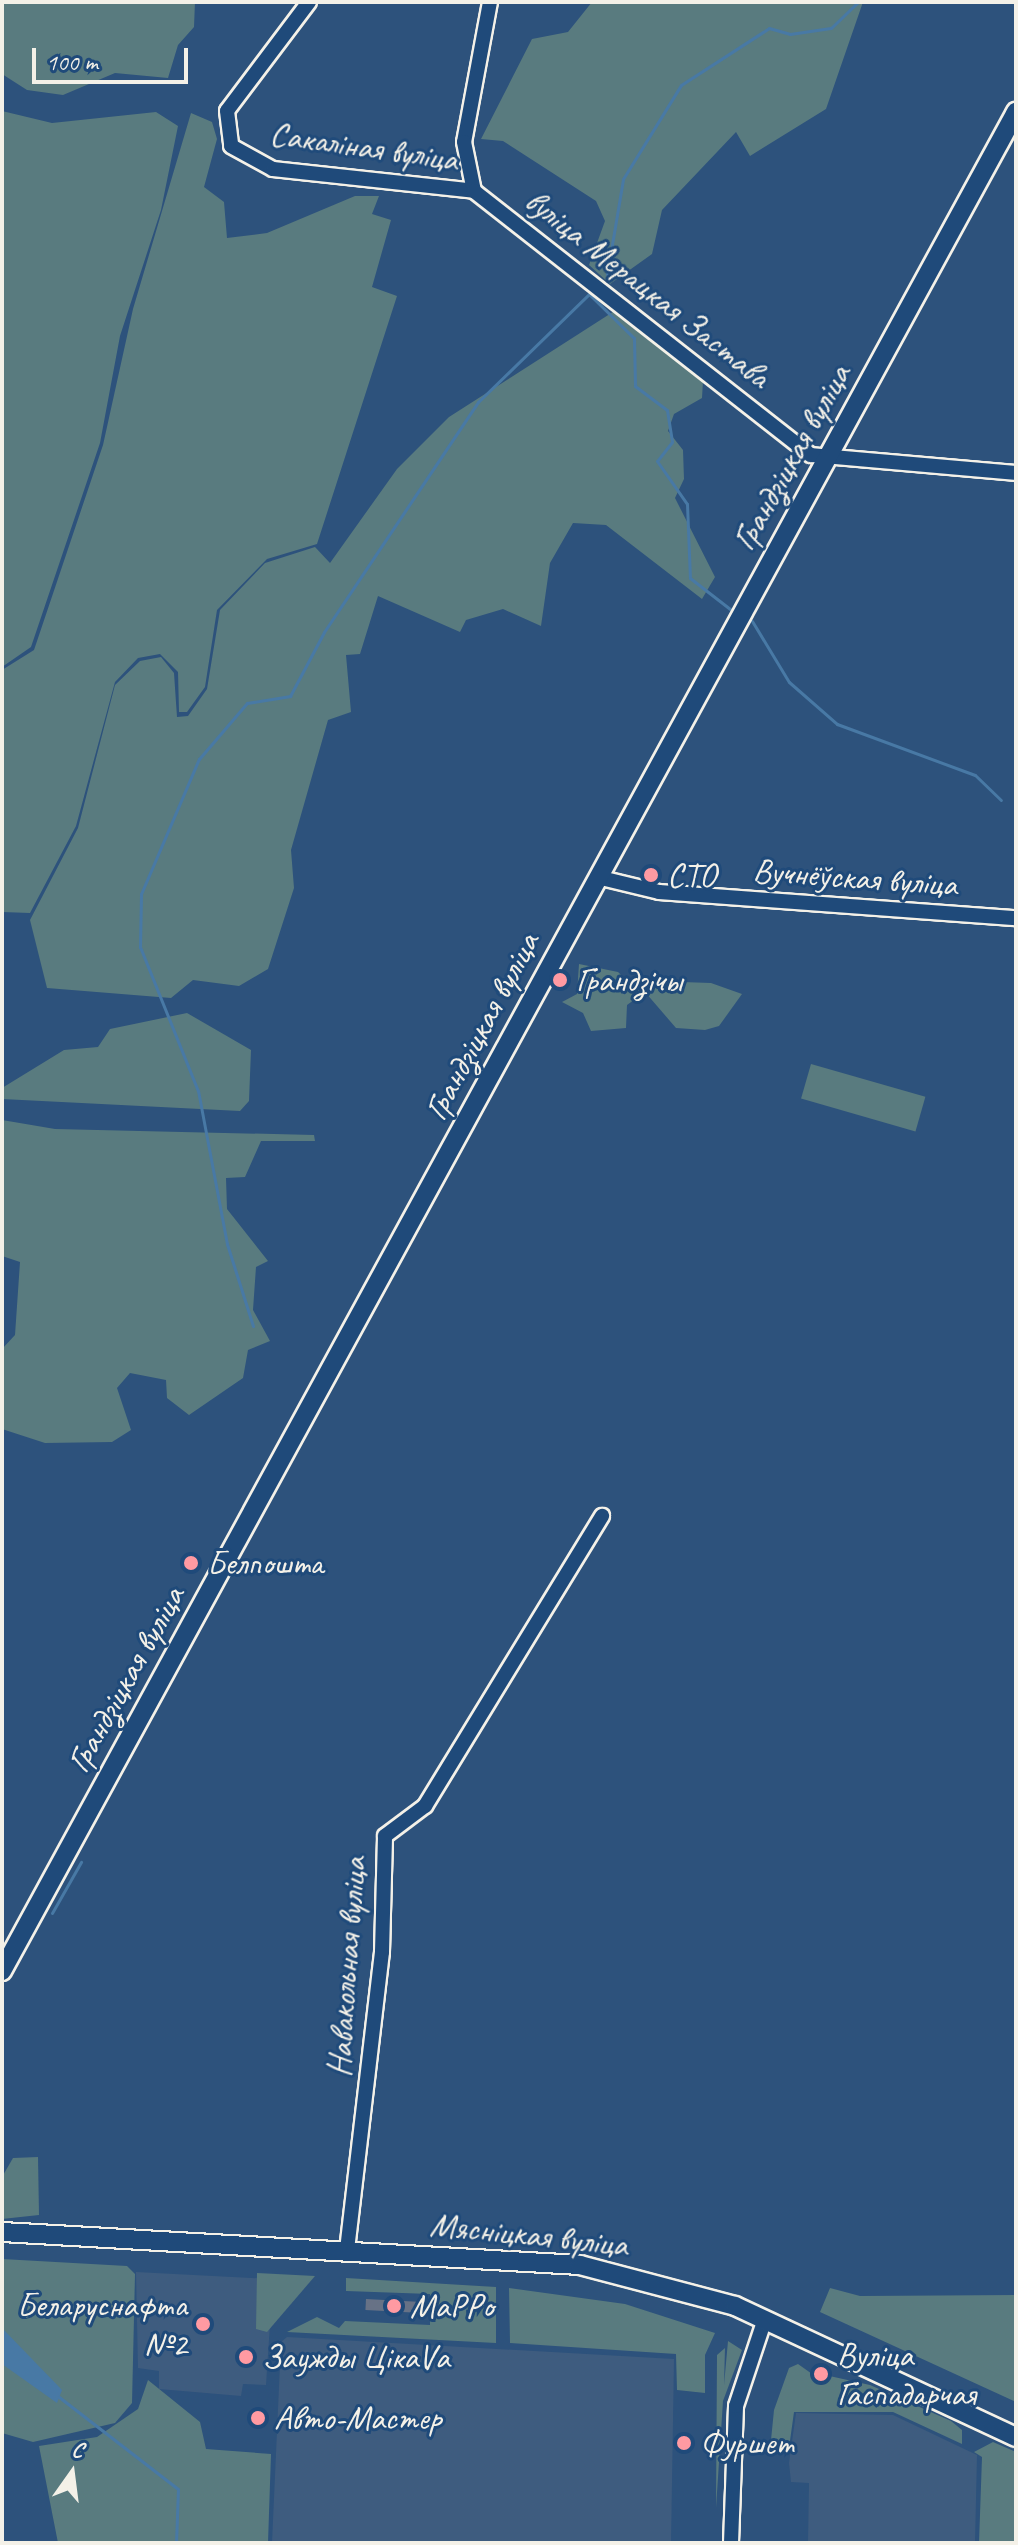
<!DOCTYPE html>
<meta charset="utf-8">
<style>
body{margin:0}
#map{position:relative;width:1018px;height:2545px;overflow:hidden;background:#2d527c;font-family:Caveat,sans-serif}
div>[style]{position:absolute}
.built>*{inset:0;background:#3e5c7f}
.green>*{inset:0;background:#597b7f;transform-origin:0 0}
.water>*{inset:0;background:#4879a5}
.stream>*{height:3px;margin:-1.5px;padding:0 1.5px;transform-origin:1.5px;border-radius:1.5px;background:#4879a5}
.building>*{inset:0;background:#677286;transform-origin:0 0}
.roads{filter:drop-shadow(2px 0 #f4f1e8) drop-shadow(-2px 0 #f4f1e8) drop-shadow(0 2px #f4f1e8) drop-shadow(0 -2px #f4f1e8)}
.minor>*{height:14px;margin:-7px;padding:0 7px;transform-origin:7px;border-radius:7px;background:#1f4a7a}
.major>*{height:18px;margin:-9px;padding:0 9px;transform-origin:9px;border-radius:9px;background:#1f4a7a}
.dots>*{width:22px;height:22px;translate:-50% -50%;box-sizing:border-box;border:4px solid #1f4a7a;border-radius:50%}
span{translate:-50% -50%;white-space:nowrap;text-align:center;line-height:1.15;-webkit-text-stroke:6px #1f4a7a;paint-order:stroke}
.street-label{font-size:34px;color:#f4f1e8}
.poi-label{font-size:34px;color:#f4f1e8}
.left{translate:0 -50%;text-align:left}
.right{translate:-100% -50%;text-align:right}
.frame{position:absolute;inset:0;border:4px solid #f4f1e8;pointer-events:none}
.north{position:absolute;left:32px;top:2433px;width:80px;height:80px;-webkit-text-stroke:6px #1f4a7a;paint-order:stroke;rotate:14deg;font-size:22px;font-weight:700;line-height:32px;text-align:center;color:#f4f1e8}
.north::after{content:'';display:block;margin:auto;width:28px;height:36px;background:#f4f1e8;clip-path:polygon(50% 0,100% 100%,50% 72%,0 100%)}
.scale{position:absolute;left:32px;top:48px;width:156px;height:36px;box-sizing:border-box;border:4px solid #f4f1e8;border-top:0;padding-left:10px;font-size:24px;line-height:28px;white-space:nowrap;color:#f4f1e8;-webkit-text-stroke:6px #1f4a7a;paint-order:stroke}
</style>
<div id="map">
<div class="built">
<i style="clip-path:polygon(136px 2272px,273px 2279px,266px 2385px,243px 2384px,241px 2396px,159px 2389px,159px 2371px,138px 2368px)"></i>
<i style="clip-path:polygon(287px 2337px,674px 2359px,671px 2543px,272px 2543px,281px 2342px)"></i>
<i style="clip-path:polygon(796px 2413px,893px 2415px,977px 2455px,975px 2543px,808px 2543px,809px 2483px,791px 2482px,789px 2463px)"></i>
</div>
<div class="green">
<i style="clip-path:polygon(2px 2px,195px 2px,194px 27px,178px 45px,168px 78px,115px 73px,63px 95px,27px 90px,2px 74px)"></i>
<i style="clip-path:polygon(592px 2px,863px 2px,826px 109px,750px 156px,736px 132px,662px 210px,652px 254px,610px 284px,589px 265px,605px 221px,596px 201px,503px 141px,481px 139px,532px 39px,568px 32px)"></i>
<i style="clip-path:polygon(2px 111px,52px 123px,156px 112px,178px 126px,161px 210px,120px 336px,100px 443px,31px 647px,2px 667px)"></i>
<i style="clip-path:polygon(191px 113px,212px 122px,217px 139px,204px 187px,224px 202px,227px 238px,267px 233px,355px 196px,379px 196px,372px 214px,391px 220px,372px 287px,397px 296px,317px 544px,267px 559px,217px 610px,205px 687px,187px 712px,179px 712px,178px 672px,160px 654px,138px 658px,115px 682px,76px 826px,30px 913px,2px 912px,2px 670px,34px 650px,103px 445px,133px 309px)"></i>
<i style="clip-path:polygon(616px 310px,703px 381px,702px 398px,674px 414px,668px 431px,683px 450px,684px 479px,675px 498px,715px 577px,702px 599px,606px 525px,573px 523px,550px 563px,541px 626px,503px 609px,466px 620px,460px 632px,378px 596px,360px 654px,346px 655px,351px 712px,328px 720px,291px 850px,294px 888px,268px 969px,239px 986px,193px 980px,171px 998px,47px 988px,30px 920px,78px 828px,115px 685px,140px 661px,161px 657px,174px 673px,177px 717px,188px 716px,207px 689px,220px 610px,265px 563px,315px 547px,330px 563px,397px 469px,449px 417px)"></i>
<i style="clip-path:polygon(579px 964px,618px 972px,635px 988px,653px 981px,711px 983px,742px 994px,719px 1026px,705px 1030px,676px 1028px,645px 992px,627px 1005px,626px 1028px,591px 1031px,583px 1013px,562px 1002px,577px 994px)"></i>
<i style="clip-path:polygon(187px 1013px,251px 1050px,249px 1101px,240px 1111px,2px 1099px,2px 1088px,64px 1050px,98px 1047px,110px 1029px)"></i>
<i style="left:811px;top:1064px;width:119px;height:36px;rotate:16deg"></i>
<i style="clip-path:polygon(2px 1120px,55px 1129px,314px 1135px,315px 1141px,261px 1141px,245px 1177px,226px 1178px,227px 1209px,268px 1261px,256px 1267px,253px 1310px,270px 1341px,248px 1350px,243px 1378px,189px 1415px,167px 1398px,166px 1380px,130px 1373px,117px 1388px,131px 1430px,112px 1442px,45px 1443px,2px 1429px,2px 1349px,15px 1335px,20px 1262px,2px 1256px)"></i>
<i style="clip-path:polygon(38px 2157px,39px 2215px,2px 2219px,2px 2177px,13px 2158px)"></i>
<i style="clip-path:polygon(2px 2259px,127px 2266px,135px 2274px,132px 2403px,115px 2423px,33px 2442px,2px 2433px)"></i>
<i style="clip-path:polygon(257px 2273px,315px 2276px,267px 2332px,256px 2329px)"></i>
<i style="clip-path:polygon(346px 2278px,496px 2287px,496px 2343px,287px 2332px,317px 2317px,339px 2328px,345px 2321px,430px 2325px,430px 2294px,346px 2291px)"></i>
<i style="clip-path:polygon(509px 2288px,625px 2304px,715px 2333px,705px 2355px,705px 2393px,677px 2390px,676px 2354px,510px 2343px)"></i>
<i style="clip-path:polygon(830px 2288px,860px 2296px,1016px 2295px,1016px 2402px,820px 2312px)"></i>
<i style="clip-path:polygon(728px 2341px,742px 2350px,723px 2401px,716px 2508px,717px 2355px,725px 2348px,724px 2385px)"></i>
<i style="clip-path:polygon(798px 2364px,822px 2381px,825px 2375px,870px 2385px,951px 2421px,962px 2430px,962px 2444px,893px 2412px,794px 2412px,789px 2448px,771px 2440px,774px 2410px,789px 2368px)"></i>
<i style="clip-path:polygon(148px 2380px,200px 2422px,206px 2449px,271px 2454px,268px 2543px,58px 2543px,39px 2446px,97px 2437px,138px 2409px)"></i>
<i style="clip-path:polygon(993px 2442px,1016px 2452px,1016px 2543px,979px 2543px,982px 2457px,974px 2452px)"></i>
</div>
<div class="water">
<i style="clip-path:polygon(2px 2328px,62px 2390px,57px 2403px,2px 2364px)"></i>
</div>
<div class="stream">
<i style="left:607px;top:274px;width:96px;rotate:-80.4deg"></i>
<i style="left:623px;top:179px;width:110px;rotate:-58.3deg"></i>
<i style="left:681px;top:85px;width:105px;rotate:-32.9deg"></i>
<i style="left:769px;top:28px;width:22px;rotate:16deg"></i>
<i style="left:790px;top:34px;width:41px;rotate:-8.3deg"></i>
<i style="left:831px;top:28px;width:37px;rotate:-44deg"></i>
<i style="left:752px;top:621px;width:71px;rotate:58.8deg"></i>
<i style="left:789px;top:682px;width:64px;rotate:41.2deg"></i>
<i style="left:837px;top:724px;width:147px;rotate:20.3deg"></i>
<i style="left:975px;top:775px;width:36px;rotate:44deg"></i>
<i style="left:253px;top:1326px;width:86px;rotate:-107.6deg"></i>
<i style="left:227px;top:1244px;width:156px;rotate:-100.7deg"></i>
<i style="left:198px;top:1091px;width:155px;rotate:-111.9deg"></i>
<i style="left:140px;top:947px;width:53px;rotate:-88.9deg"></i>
<i style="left:141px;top:894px;width:147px;rotate:-66.8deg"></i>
<i style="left:199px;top:759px;width:74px;rotate:-49.4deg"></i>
<i style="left:247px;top:703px;width:44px;rotate:-9.2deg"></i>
<i style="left:290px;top:696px;width:72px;rotate:-62deg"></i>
<i style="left:324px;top:632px;width:277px;rotate:-56.2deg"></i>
<i style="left:478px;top:402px;width:155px;rotate:-44.2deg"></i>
<i style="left:589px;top:294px;width:63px;rotate:44.4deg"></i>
<i style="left:634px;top:338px;width:48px;rotate:88.8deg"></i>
<i style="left:635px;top:386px;width:40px;rotate:37deg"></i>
<i style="left:667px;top:410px;width:32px;rotate:81deg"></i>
<i style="left:672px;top:442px;width:24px;rotate:128deg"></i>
<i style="left:657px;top:461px;width:52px;rotate:55.1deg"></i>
<i style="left:687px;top:504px;width:74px;rotate:87.7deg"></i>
<i style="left:690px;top:578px;width:51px;rotate:37.8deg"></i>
<i style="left:52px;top:1913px;width:59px;rotate:-60.4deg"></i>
<i style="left:59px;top:2397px;width:150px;rotate:37.7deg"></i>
<i style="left:178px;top:2489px;width:54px;rotate:92.1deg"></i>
</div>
<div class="building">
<i style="left:366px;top:2299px;width:56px;height:11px;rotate:3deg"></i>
</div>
<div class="roads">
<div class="minor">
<i style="left:309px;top:2px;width:136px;rotate:127deg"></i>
<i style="left:227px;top:111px;width:35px;rotate:83deg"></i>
<i style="left:231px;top:146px;width:48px;rotate:28.7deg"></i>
<i style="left:273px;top:169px;width:202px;rotate:6.2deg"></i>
<i style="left:490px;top:2px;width:142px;rotate:100.5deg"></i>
<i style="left:464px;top:142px;width:50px;rotate:78.5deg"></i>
<i style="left:474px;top:191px;width:428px;rotate:38.1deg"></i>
<i style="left:811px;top:455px;width:206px;rotate:5deg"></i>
<i style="left:597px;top:877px;width:64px;rotate:13.6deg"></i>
<i style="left:659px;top:892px;width:358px;rotate:4.2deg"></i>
<i style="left:347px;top:2250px;width:300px;rotate:-83.3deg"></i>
<i style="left:382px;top:1952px;width:116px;rotate:-88.5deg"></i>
<i style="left:385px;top:1836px;width:50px;rotate:-36.9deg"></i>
<i style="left:425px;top:1806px;width:340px;rotate:-58.6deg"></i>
<i style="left:731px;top:2543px;width:137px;rotate:-87.9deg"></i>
<i style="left:736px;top:2406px;width:92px;rotate:-71.6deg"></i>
</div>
<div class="major">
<i style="left:2px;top:1971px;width:2118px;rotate:-61.39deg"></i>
<i style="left:2px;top:2232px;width:579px;rotate:3.27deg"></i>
<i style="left:580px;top:2265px;width:160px;rotate:14.8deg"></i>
<i style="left:735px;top:2306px;width:310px;rotate:25deg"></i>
</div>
</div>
<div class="dots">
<i style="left:651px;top:875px;background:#ff9aa2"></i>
<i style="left:560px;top:980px;background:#ff9aa2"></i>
<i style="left:191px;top:1563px;background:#ff9aa2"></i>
<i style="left:394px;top:2306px;background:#ff9aa2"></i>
<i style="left:203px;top:2324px;background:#ff9aa2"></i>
<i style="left:246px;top:2357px;background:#ff9aa2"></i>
<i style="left:821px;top:2374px;background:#ff9aa2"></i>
<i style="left:258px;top:2418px;background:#ff9aa2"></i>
<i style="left:684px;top:2443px;background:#ff9aa2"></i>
</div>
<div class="street-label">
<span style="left:364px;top:146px;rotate:8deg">Сакаліная вуліца</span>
<span style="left:648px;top:288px;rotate:38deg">вуліца Мерацкая Застава</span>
<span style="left:791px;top:457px;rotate:-61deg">Грандзіцкая вуліца</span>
<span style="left:855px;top:877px;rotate:4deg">Вучнёўская вуліца</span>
<span style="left:481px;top:1026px;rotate:-62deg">Грандзіцкая вуліца</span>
<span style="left:125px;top:1679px;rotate:-61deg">Грандзіцкая вуліца</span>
<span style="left:346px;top:1967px;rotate:-86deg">Навакольная вуліца</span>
<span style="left:529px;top:2234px;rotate:6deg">Мясніцкая вуліца</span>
</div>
<div class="poi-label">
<span class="left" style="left:667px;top:875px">СТО</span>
<span class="left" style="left:576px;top:980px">Грандзічы</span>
<span class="left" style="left:207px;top:1563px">Белпошта</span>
<span class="right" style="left:187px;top:2324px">Беларуснафта<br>№2</span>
<span class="left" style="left:410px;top:2306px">МаРРо</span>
<span class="left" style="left:837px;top:2374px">Вуліца<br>Гаспадарчая</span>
<span class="left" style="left:262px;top:2357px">Заужды ЦікаVа</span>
<span class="left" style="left:274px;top:2418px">Авто-Мастер</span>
<span class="left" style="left:700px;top:2443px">Фуршет</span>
</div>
<div class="frame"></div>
<div class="north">С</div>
<div class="scale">100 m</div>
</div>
